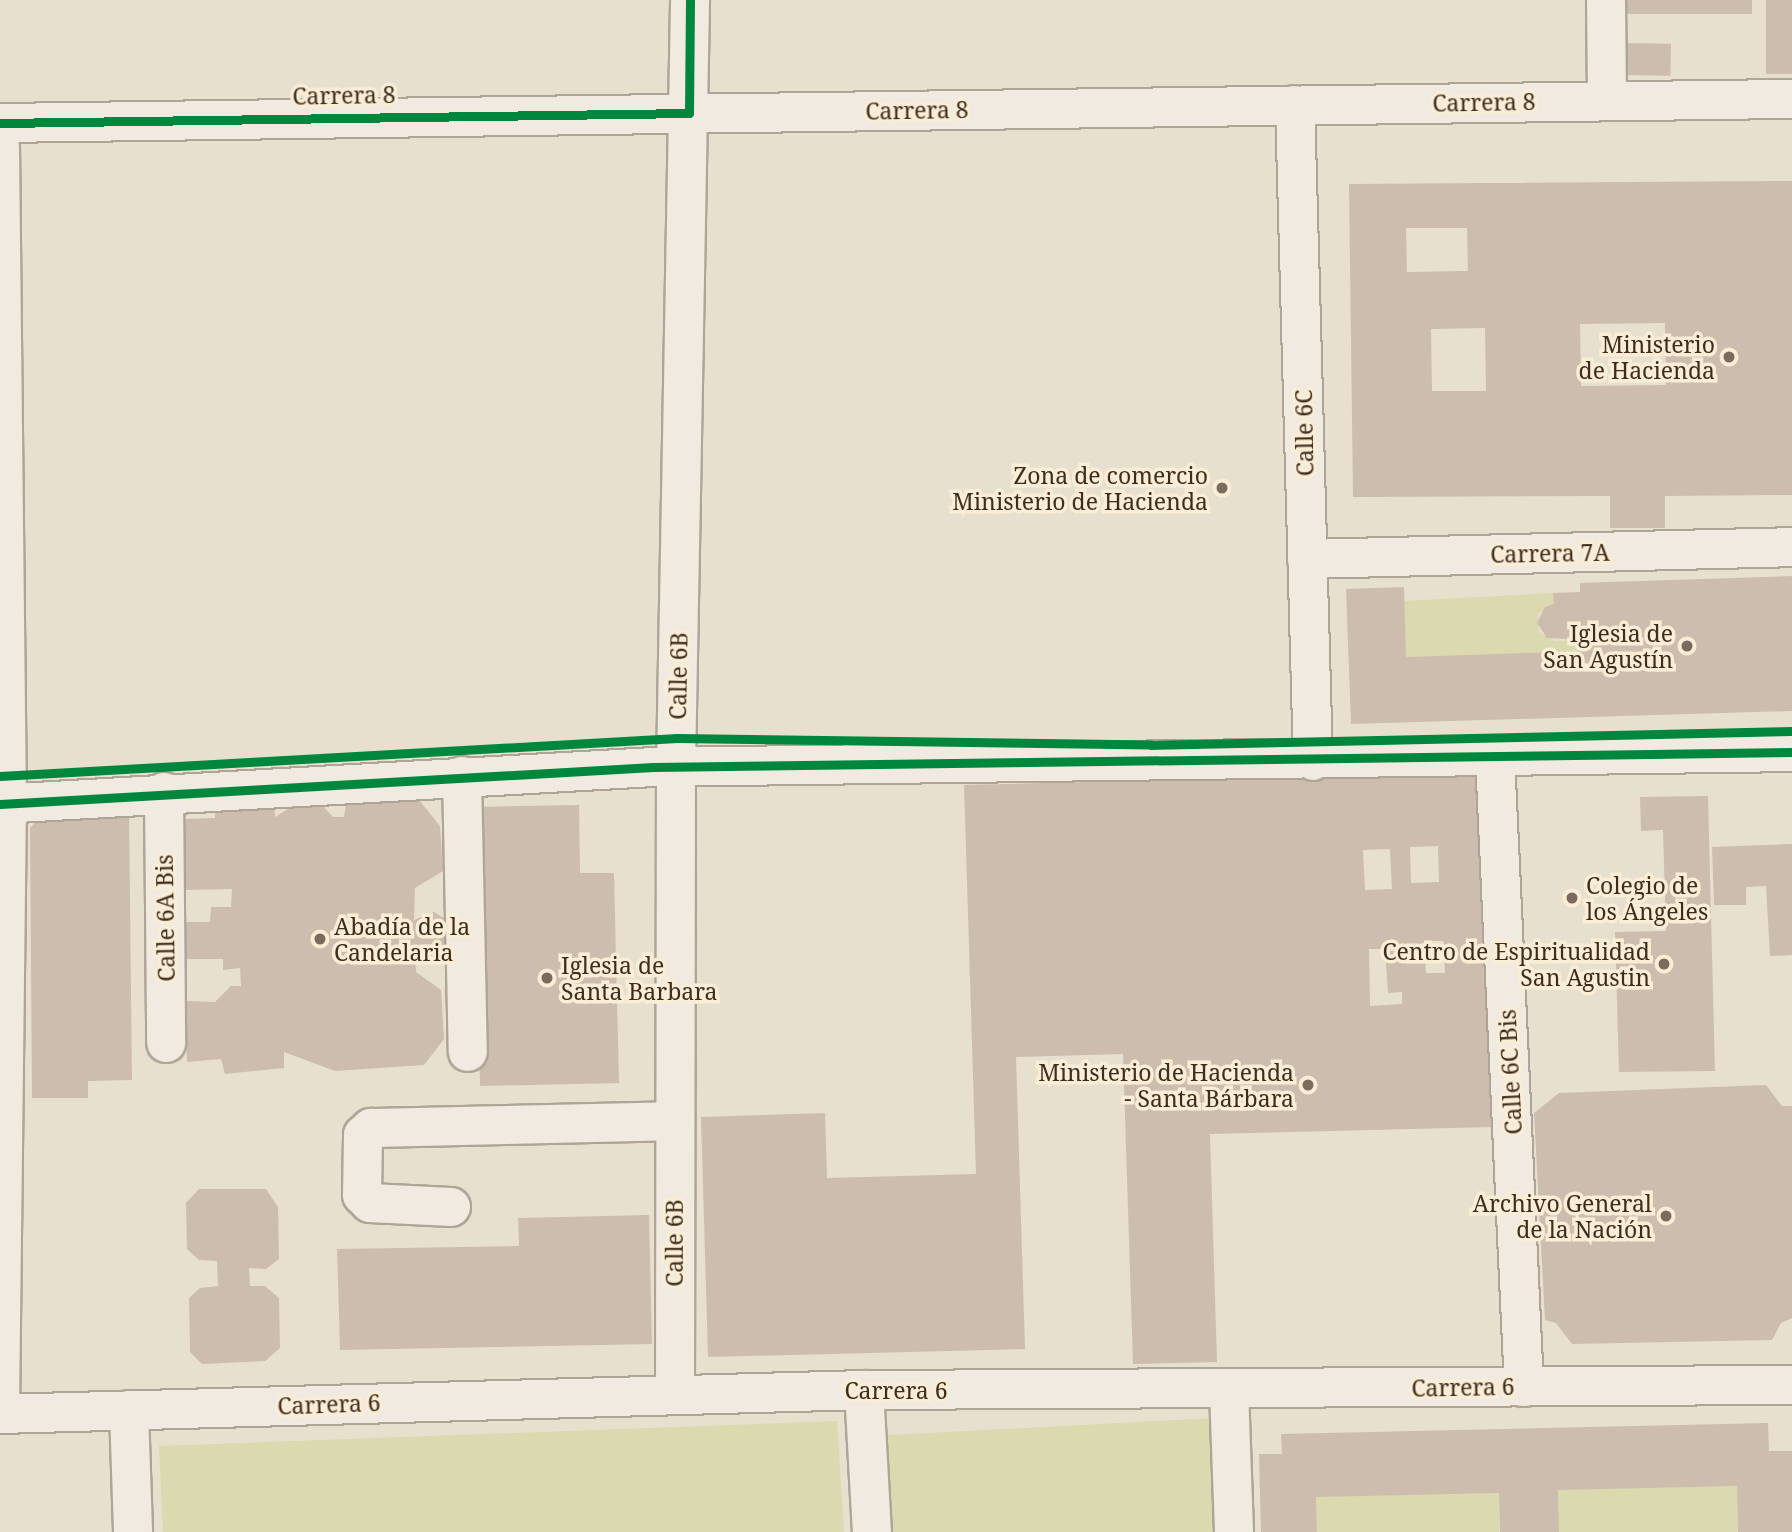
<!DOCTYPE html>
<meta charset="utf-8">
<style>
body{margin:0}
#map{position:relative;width:1792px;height:1532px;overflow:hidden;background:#e8e0ce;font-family:"Noto Serif",serif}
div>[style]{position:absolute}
.green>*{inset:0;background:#dad9af;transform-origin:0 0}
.building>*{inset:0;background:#ccbdaf;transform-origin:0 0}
.roads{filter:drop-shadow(2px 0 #aea597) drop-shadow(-2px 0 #aea597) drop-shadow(0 2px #aea597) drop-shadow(0 -2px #aea597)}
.minor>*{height:38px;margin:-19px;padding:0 19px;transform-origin:19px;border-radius:19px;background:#f0eae1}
.cycleway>*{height:9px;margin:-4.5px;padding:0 4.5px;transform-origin:4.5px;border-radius:4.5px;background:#00873e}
.dots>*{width:19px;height:19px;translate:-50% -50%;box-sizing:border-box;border:4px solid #f9edd5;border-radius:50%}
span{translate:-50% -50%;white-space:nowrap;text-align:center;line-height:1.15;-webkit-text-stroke:7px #f9edd5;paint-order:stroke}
.street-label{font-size:23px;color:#3e2c1e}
.poi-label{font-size:23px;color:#3e2c1e}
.right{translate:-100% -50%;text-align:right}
.left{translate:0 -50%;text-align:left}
</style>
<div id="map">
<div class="green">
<i style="clip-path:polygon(1553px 593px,1554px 604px,1538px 614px,1539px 632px,1555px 641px,1582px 640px,1582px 651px,1406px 657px,1404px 601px)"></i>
<i style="left:1214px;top:1418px;width:114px;height:335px;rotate:87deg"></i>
<i style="clip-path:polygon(837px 1421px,844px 1532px,163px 1532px,159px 1446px)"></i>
<i style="left:1737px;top:1486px;width:46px;height:179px;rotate:89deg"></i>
<i style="left:1499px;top:1493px;width:39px;height:183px;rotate:89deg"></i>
</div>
<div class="building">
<i style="left:1623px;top:0;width:129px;height:14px"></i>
<i style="left:1766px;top:0;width:26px;height:74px"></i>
<i style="left:1622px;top:43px;width:49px;height:32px;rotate:1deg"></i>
<i style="clip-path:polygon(evenodd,1792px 181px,1792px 495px,1665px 496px,1665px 528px,1610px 528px,1610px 496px,1353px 497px,1349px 184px,1792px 181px,1406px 228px,1467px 228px,1468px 271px,1407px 272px,1406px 228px,1792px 181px,1665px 323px,1666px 385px,1581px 386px,1580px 324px,1665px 323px,1792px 181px,1485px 328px,1486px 391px,1432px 391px,1431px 329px,1485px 328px)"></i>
<i style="clip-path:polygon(1792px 576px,1792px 711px,1351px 724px,1346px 589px,1404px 587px,1406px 657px,1582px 651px,1582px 640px,1547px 638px,1537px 623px,1545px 607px,1554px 604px,1553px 593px,1580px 592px,1580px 583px)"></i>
<i style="clip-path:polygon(evenodd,1482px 772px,1493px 1127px,1210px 1134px,1217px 1362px,1133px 1364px,1123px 1054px,1016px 1057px,1025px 1349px,708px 1357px,701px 1117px,825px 1113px,827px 1178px,976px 1174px,964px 785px,1482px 772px,1438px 846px,1439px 882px,1411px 883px,1410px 847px,1438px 846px,1482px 772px,1390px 849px,1392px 889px,1365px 890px,1363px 850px,1390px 849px,1482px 772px,1424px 941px,1444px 941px,1445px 973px,1426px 973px,1424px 941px,1482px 772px,1369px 949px,1385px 949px,1388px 993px,1402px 992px,1402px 1004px,1370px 1006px,1369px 949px)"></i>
<i style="clip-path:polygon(1708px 796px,1715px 1071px,1619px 1072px,1615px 932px,1666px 931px,1663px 830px,1641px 831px,1640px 797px)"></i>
<i style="clip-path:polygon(419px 800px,440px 826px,443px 871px,415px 888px,414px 920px,434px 912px,452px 923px,447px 955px,436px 959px,415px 953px,416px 972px,441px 990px,444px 1039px,424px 1065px,335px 1071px,284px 1052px,284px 1068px,225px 1074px,221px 1059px,187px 1062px,186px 1001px,215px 1002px,231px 986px,241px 986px,240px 968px,223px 970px,223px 959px,185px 959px,185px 922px,210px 922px,211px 907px,231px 907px,232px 889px,184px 890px,182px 819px,215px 818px,216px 804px,274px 801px,275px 817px,298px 803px,319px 802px,333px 817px,344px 817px,346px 805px,353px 802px)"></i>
<i style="clip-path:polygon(579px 805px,580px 873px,614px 873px,619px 1083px,480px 1086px,474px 807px)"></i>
<i style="clip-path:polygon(129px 811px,132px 1080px,88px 1081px,88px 1098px,32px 1098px,30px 828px,37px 820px)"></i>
<i style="clip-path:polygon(1792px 844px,1792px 955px,1770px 956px,1766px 886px,1746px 887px,1746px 905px,1714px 905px,1712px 847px)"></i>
<i style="clip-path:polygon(1766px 1085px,1782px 1106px,1792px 1106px,1792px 1318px,1781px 1323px,1772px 1340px,1572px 1344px,1556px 1323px,1545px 1320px,1534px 1113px,1559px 1093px)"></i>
<i style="clip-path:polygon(199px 1189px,266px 1189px,278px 1207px,279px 1259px,266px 1269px,249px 1268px,250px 1286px,265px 1286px,279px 1298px,280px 1348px,265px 1361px,202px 1364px,190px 1352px,189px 1298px,200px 1288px,218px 1286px,217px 1261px,199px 1260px,187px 1249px,186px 1203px)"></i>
<i style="clip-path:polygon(649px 1215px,652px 1344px,340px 1350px,337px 1249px,519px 1246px,518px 1218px)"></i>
<i style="clip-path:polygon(1768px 1423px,1769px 1451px,1792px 1451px,1792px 1532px,1738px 1532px,1737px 1486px,1558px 1490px,1559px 1532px,1500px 1532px,1499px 1493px,1316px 1497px,1317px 1532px,1261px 1532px,1259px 1454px,1282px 1454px,1281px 1434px)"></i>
</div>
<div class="roads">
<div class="minor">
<i style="left:1606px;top:0;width:101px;rotate:89.4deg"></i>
<i style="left:1295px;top:105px;width:656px;rotate:88.43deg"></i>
<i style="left:0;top:123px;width:1792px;rotate:-0.77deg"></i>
<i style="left:0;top:147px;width:656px;rotate:89.39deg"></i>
<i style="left:7px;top:803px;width:611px;rotate:90.66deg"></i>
<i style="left:1307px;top:559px;width:485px;rotate:-1.4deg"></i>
<i style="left:1495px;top:758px;width:630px;rotate:87.36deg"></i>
<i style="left:462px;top:776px;width:276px;rotate:88.8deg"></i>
<i style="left:164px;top:792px;width:251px;rotate:89.5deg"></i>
<i style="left:0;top:804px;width:654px;rotate:-3.24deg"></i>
<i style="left:653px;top:767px;width:1139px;rotate:-0.75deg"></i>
<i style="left:451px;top:1207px;width:81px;rotate:-177.2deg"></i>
<i style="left:370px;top:1203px;width:11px;rotate:-135deg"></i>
<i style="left:362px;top:1195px;width:60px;rotate:-89deg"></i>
<i style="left:363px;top:1135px;width:11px;rotate:-41deg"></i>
<i style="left:371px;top:1128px;width:302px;rotate:-1.3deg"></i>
<i style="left:1229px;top:1389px;width:143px;rotate:88deg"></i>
<i style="left:864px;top:1390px;width:142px;rotate:86.8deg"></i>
<i style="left:675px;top:1395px;width:628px;rotate:-89.91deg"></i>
<i style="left:676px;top:767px;width:767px;rotate:-88.95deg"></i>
<i style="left:129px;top:1410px;width:122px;rotate:88.1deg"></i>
<i style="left:0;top:1414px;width:864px;rotate:-1.59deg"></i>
<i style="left:864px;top:1390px;width:928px;rotate:-0.31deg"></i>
</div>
</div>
<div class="cycleway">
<i style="left:0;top:123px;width:689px;rotate:-0.83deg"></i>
<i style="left:689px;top:113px;width:113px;rotate:-89.5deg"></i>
<i style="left:0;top:776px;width:678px;rotate:-3.21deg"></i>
<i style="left:677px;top:738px;width:474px;rotate:0.8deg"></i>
<i style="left:1151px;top:745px;width:641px;rotate:-1.25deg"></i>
<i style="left:0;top:804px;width:654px;rotate:-3.24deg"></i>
<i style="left:653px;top:767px;width:1139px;rotate:-0.75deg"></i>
</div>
<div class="dots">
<i style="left:1729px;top:357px;background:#7a6b5c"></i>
<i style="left:1222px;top:488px;background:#7a6b5c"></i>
<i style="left:1687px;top:646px;background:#7a6b5c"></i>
<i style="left:1572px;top:898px;background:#7a6b5c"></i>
<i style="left:320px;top:939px;background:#7a6b5c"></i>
<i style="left:1664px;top:964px;background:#7a6b5c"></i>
<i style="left:547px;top:978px;background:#7a6b5c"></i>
<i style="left:1308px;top:1085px;background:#7a6b5c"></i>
<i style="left:1666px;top:1216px;background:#7a6b5c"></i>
</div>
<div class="street-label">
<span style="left:344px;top:95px;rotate:-1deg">Carrera 8</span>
<span style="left:1484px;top:102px;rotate:-1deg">Carrera 8</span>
<span style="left:917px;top:110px;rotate:-1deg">Carrera 8</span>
<span style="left:1304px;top:433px;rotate:-91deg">Calle 6C</span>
<span style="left:1550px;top:553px;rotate:-1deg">Carrera 7A</span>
<span style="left:678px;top:676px;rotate:-89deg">Calle 6B</span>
<span style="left:165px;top:918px;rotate:-91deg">Calle 6A Bis</span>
<span style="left:1510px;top:1072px;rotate:-93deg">Calle 6C Bis</span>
<span style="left:674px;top:1243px;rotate:-90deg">Calle 6B</span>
<span style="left:1463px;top:1387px;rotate:-1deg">Carrera 6</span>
<span style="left:896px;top:1390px">Carrera 6</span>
<span style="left:329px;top:1404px;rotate:-2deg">Carrera 6</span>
</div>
<div class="poi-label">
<span class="right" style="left:1715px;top:357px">Ministerio<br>de Hacienda</span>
<span class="right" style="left:1208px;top:488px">Zona de comercio<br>Ministerio de Hacienda</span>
<span class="right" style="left:1673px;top:646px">Iglesia de<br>San Agustín</span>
<span class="left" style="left:1586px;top:898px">Colegio de<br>los Ángeles</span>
<span class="left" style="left:334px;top:939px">Abadía de la<br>Candelaria</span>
<span class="right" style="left:1650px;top:964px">Centro de Espiritualidad<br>San Agustin</span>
<span class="left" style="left:561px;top:978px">Iglesia de<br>Santa Barbara</span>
<span class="right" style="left:1294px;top:1085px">Ministerio de Hacienda<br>- Santa Bárbara</span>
<span class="right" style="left:1652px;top:1216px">Archivo General<br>de la Nación</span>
</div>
</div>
